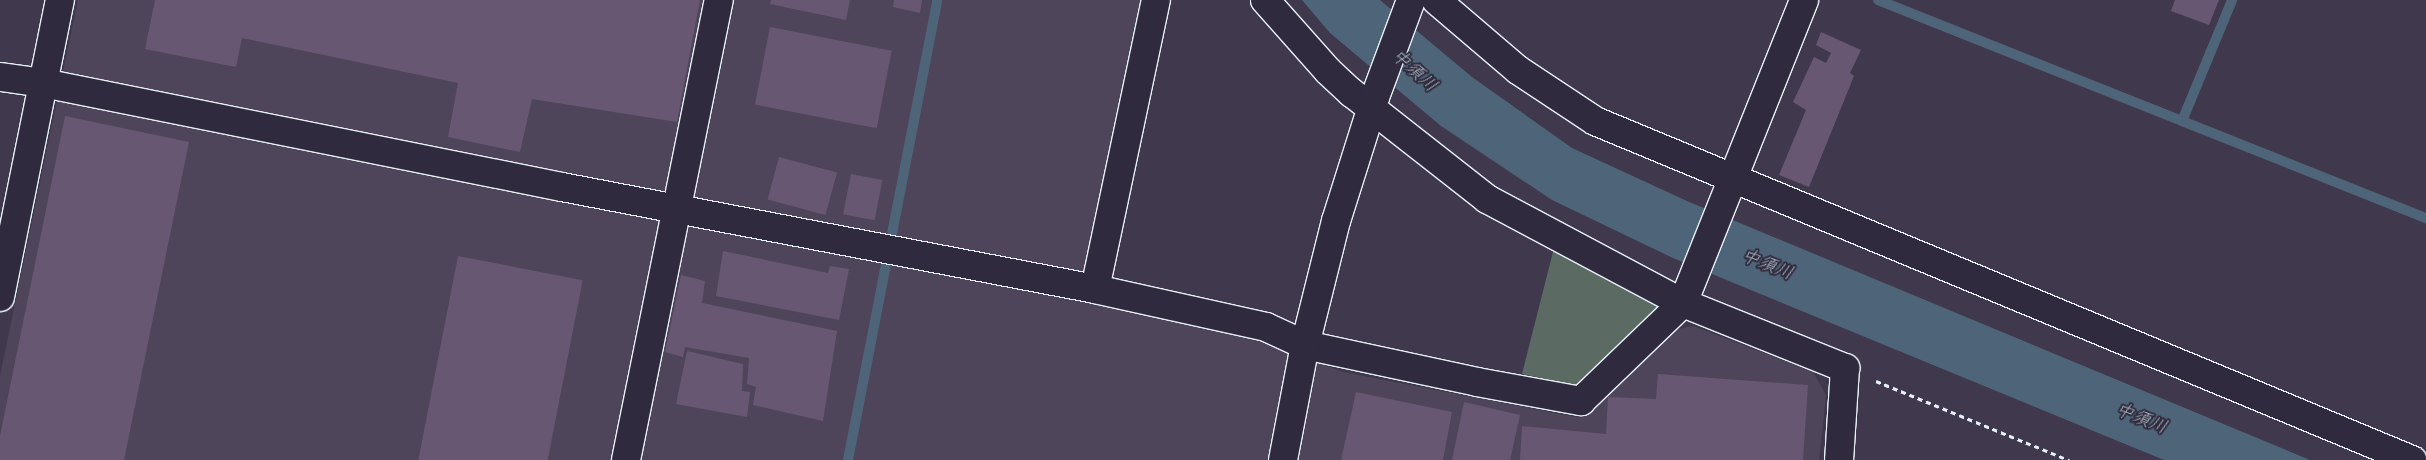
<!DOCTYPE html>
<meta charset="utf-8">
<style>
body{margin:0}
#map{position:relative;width:2426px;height:460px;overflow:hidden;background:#40384d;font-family:"Comic Neue","Klee One",sans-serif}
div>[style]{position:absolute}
.built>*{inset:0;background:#4f455b}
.green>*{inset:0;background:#5b6b63}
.water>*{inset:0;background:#4e6478}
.stream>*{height:10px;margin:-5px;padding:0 5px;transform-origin:5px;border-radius:5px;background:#4e6478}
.building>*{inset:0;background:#675772;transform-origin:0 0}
.path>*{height:3px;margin-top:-1.5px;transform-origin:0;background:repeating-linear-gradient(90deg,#e8f1f8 0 5px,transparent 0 9px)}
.roads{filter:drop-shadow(1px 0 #e8f1f8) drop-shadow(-1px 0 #e8f1f8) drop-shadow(0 1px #e8f1f8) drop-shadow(0 -1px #e8f1f8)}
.street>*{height:28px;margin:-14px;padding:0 14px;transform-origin:14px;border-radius:14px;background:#2f2a3d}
.secondary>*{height:28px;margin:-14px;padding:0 14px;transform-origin:14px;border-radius:14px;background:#2f2a3d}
span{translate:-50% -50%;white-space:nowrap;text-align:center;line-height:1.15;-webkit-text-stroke:4px #2f2a3d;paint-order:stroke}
.water-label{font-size:18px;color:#aab9c5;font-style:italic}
</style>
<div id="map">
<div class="built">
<i style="clip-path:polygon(78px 0,1142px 0,1078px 300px,1260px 339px,1343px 372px,1581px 418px,1673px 330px,1693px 326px,1813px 372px,1826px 395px,1819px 460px,0 460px,0 376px)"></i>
</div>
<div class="green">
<i style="clip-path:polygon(1555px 244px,1665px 303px,1580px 386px,1522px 374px)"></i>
</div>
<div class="water">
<i style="clip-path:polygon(1302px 0,1380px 0,1472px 77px,1572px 148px,1687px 201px,2310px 460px,2164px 460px,1673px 258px,1552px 200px,1441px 126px,1330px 33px)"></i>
</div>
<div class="stream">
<i style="left:1878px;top:0;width:327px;rotate:21.7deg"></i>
<i style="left:2182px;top:121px;width:131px;rotate:-67.5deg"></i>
<i style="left:2182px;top:121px;width:263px;rotate:21.7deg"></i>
<i style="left:848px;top:460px;width:469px;rotate:-79deg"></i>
</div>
<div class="building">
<i style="clip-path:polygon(155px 0,700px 0,677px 122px,532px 99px,520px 152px,448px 137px,458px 83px,242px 38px,236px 67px,145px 49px)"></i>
<i style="clip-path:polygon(771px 0,850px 0,846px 20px,770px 4px)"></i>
<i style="clip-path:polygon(894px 0,922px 0,920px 13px,893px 7px)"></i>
<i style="clip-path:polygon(2175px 0,2219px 0,2209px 25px,2171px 11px)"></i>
<i style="left:770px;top:27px;width:124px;height:79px;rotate:11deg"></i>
<i style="clip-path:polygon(1821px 32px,1861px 50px,1850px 73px,1854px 76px,1809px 187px,1779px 175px,1806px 110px,1793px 102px,1814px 57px,1826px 63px,1831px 53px,1816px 45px)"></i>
<i style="clip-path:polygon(65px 116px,189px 142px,124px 460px,0 460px,0 436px)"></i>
<i style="left:779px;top:157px;width:60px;height:44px;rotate:15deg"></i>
<i style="left:851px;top:174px;width:32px;height:41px;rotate:11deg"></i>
<i style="clip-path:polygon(723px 251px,828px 273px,830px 266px,849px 269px,839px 320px,716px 296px)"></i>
<i style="left:458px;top:256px;width:127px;height:208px;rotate:11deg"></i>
<i style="clip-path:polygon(681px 275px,705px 281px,702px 303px,837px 331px,823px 421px,753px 405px,756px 387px,747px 384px,749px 358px,685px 347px,683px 357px,665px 352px)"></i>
<i style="clip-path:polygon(687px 351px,743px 364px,742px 391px,750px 392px,747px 417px,676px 404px)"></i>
<i style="clip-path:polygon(1658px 374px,1808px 385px,1803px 460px,1520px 460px,1522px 426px,1606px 434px,1608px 397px,1656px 399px)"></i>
<i style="clip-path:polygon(1356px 392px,1452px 412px,1443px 460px,1341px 460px)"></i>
<i style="clip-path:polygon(1464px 402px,1520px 415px,1510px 460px,1452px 460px)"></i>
</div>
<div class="path">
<i style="left:1876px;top:381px;width:209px;rotate:22.3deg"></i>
</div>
<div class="roads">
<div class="street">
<i style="left:1265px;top:0;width:95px;rotate:48.4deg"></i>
<i style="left:1328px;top:71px;width:33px;rotate:43deg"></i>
<i style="left:1352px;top:93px;width:172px;rotate:38.1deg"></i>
<i style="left:1487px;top:199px;width:222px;rotate:28deg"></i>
<i style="left:1683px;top:303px;width:175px;rotate:21.9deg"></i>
<i style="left:1845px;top:368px;width:92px;rotate:93.7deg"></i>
<i style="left:1436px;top:0;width:108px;rotate:40.5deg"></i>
<i style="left:1518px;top:70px;width:92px;rotate:33.5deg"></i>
<i style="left:1595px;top:121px;width:885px;rotate:22.54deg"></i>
<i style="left:1px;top:77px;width:42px;rotate:8.1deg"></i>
<i style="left:43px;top:83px;width:529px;rotate:11.33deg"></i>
<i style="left:562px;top:187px;width:543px;rotate:10.83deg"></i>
<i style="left:1095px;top:289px;width:175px;rotate:12.5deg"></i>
<i style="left:1266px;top:327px;width:43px;rotate:24.8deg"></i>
<i style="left:1305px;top:345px;width:176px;rotate:12.1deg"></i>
<i style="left:1477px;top:382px;width:106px;rotate:10.4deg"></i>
<i style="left:1581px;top:401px;width:141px;rotate:-43.9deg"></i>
<i style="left:1683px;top:303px;width:326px;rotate:-68.2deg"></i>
<i style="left:1095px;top:289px;width:295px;rotate:-78.1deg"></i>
<i style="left:0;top:297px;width:303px;rotate:-78.6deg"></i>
<i style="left:626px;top:460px;width:469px;rotate:-78.6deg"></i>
</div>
<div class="secondary">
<i style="left:1283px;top:460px;width:117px;rotate:-79.2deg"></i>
<i style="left:1305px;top:345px;width:128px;rotate:-76deg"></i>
<i style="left:1336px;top:221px;width:130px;rotate:-72.5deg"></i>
<i style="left:1375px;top:97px;width:103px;rotate:-69.6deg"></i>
</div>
</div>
<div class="water-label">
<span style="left:1414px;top:71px;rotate:42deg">中須川</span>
<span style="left:1767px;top:265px;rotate:22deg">中須川</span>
<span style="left:2141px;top:419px;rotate:22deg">中須川</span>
</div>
</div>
